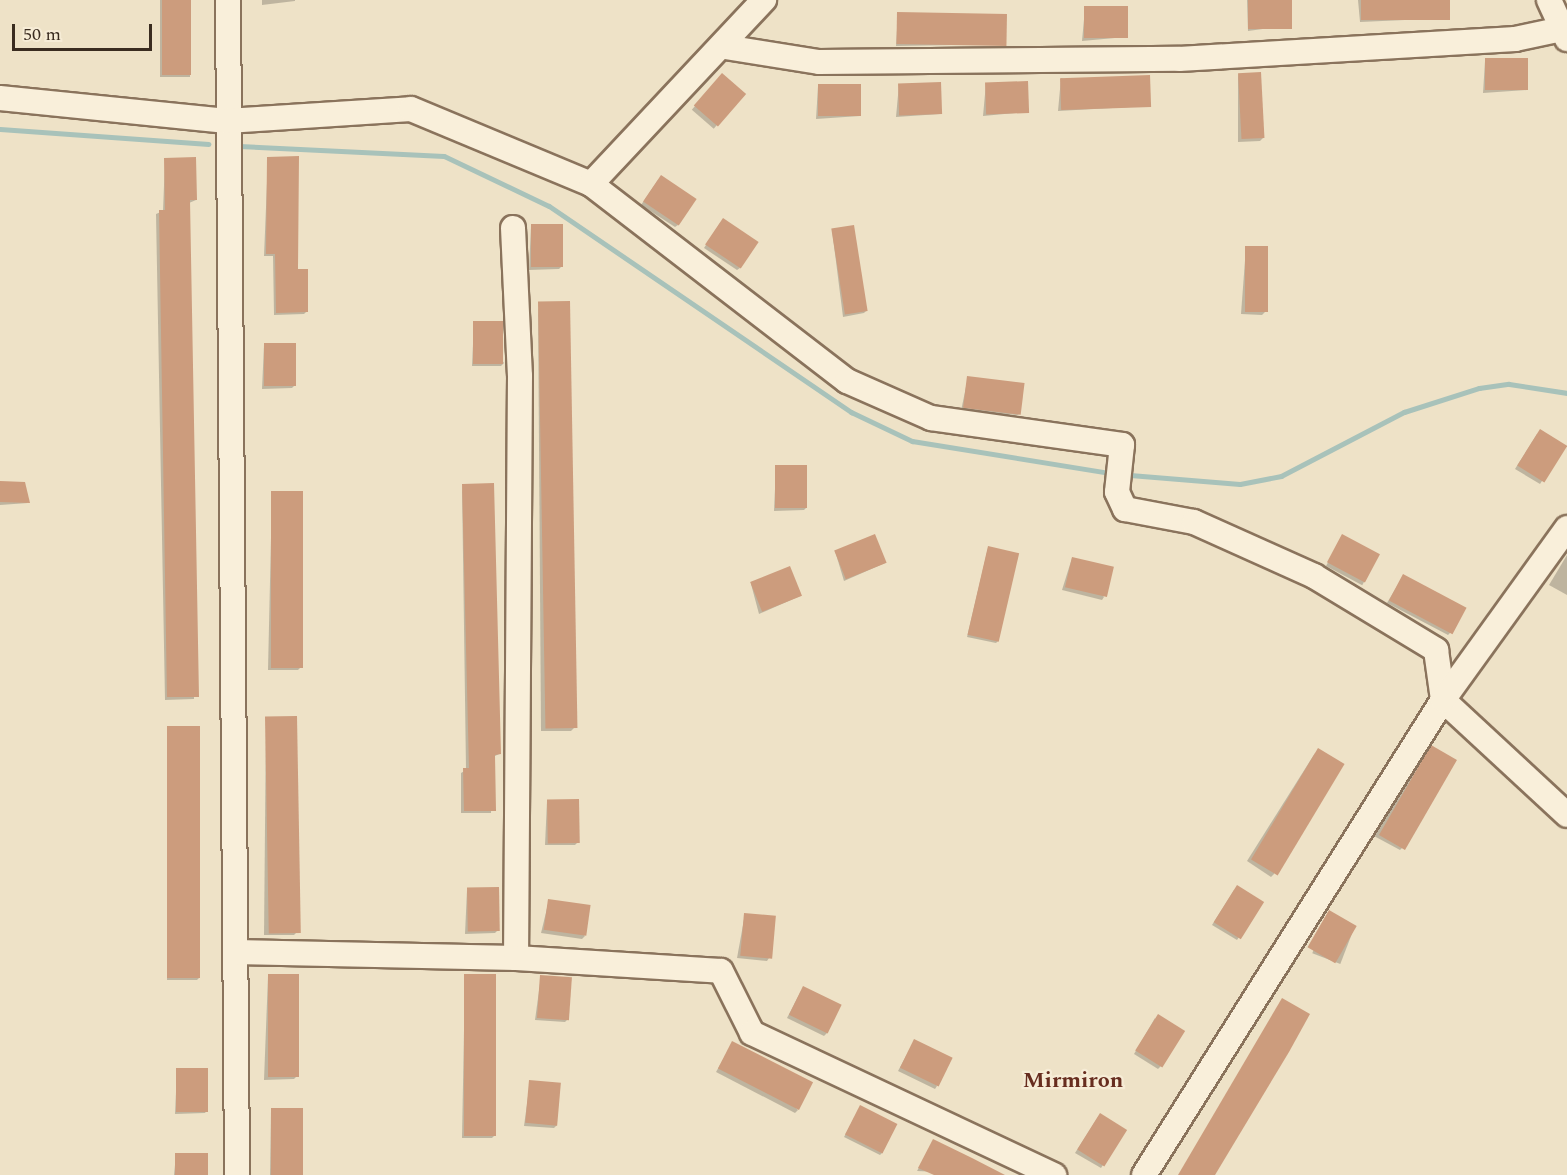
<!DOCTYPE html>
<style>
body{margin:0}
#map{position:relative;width:1567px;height:1175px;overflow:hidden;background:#eee2c7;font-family:Spectral,serif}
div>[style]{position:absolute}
.shadow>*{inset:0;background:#0003;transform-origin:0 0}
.stream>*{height:5px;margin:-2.5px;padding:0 2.5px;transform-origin:2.5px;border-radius:2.5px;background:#a8c2ba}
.building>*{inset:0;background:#cc9c7d;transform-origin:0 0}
.roads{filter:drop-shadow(2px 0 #8a735c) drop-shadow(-2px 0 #8a735c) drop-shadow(0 2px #8a735c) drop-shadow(0 -2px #8a735c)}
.minor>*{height:24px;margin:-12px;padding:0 12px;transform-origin:12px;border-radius:12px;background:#f9efda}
span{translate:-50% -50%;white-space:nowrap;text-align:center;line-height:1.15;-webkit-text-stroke:4.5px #f6ecd6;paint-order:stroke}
.quarter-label{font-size:22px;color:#672d1f;font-weight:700}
.scale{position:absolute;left:12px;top:24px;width:140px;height:27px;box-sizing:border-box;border:3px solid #3a2c20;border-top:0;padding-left:8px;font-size:18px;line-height:21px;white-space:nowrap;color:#3a2c20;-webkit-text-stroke:4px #f6ecd6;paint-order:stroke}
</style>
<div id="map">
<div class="shadow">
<i style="left:160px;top:0;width:30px;height:77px"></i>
<i style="clip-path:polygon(262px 0,295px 0,295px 1px,262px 5px)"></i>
<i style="clip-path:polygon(1247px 0,1290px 0,1292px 25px,1248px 31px)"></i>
<i style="clip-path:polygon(1358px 0,1449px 0,1450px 18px,1360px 22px)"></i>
<i style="clip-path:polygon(1085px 8px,1126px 37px,1082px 41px)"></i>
<i style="clip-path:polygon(898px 13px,1006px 44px,896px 46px)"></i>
<i style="clip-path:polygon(1485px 61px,1527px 90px,1483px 93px)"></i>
<i style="clip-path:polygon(1238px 74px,1263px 138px,1260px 141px,1238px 142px)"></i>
<i style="left:722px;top:75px;width:29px;height:46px;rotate:41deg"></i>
<i style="clip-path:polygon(1061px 78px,1149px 106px,1058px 111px)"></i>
<i style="clip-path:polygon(986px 83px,1027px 112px,983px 116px)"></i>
<i style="clip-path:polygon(899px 84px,940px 114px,896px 117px)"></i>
<i style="clip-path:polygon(818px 86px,860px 116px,816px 119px)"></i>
<i style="clip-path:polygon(268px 158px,307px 311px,304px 314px,274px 315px,273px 256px,264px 256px)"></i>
<i style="clip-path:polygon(165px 159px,196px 200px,189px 203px,194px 699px,165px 700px,156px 214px,163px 211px)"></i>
<i style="clip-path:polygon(658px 180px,678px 225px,675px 227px,641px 205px)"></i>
<i style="clip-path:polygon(720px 223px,740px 268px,737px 270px,704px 248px)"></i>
<i style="clip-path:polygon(531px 226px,562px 266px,559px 269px,529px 270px)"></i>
<i style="clip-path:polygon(832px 230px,867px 310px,864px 313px,843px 317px)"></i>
<i style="clip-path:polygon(1246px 247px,1265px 312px,1262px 315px,1241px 314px)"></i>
<i style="clip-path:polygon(538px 303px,574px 728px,571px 731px,541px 731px)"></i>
<i style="clip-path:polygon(474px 322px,504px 363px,501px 366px,472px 366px)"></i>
<i style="clip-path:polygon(264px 345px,295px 385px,292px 388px,262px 389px)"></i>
<i style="clip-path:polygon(968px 377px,1019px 415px,961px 411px)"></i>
<i style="clip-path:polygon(1537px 434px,1565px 446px,1540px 484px,1515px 469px)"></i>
<i style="clip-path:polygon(776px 467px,806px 508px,804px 510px,774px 511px)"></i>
<i style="clip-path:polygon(0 483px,28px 503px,0 505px)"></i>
<i style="clip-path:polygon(462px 485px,499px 754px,493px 757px,491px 813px,461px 813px,461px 773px,466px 770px)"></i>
<i style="clip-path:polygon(272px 493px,301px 667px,298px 670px,268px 670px)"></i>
<i style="left:1342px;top:536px;width:41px;height:34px;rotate:28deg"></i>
<i style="clip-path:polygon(988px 548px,999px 640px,996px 643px,967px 637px)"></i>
<i style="clip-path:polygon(835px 551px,885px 563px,844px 581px)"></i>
<i style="clip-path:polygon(1567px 555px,1567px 595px,1549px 585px)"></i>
<i style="clip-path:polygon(1072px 558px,1104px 597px,1102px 600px,1062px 590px)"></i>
<i style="clip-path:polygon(1403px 576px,1451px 632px,1448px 635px,1387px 603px)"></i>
<i style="clip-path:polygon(751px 584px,800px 596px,759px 614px)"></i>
<i style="clip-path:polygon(266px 718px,297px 932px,294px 935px,264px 935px)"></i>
<i style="clip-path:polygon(168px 728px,200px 977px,197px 980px,167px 980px)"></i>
<i style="clip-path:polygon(1429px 750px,1402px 848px,1400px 850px,1374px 836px)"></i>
<i style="clip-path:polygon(1315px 753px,1274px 874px,1271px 877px,1247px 861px)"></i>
<i style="clip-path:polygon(547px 801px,578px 842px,575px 845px,545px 845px)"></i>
<i style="clip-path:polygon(467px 890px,498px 930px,495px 933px,465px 934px)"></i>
<i style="clip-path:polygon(1234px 890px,1262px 902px,1237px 940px,1212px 925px)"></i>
<i style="clip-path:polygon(549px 900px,585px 936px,582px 939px,541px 933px)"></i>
<i style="clip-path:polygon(745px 914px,769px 958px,767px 961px,737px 958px)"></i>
<i style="left:1327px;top:915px;width:30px;height:41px;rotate:21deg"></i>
<i style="clip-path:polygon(268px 976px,297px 1076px,294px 1079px,264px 1080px)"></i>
<i style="clip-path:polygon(465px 976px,495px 1135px,492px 1138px,462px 1138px)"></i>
<i style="clip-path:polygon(541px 976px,568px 1019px,565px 1022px,535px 1020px)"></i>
<i style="clip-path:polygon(801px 991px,827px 1033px,824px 1036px,787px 1018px)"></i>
<i style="clip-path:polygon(1155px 1018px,1161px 1066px,1158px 1069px,1134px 1054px)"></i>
<i style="clip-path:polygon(914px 1041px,937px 1086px,935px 1089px,898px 1071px)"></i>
<i style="clip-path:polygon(733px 1042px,798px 1110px,795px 1113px,716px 1072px)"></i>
<i style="clip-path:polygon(177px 1070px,207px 1110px,205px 1113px,175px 1114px)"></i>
<i style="clip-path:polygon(530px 1082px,557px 1125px,554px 1128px,524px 1126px)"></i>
<i style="clip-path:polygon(860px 1107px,883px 1152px,880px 1155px,844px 1137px)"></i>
<i style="clip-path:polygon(271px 1110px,303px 1175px,270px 1175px)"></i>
<i style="clip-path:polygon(1098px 1117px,1103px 1165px,1101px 1168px,1075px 1153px)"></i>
<i style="clip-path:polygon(933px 1141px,1002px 1175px,917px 1171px)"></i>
<i style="clip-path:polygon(176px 1155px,206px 1175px,174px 1175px)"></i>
</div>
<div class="stream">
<i style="left:0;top:129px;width:209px;rotate:4.1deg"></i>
<i style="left:239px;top:146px;width:205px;rotate:2.8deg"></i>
<i style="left:444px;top:156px;width:116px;rotate:25.5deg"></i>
<i style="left:549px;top:206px;width:366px;rotate:34.3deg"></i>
<i style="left:851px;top:412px;width:68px;rotate:25.4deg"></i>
<i style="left:912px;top:441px;width:201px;rotate:9.2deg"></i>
<i style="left:1130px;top:475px;width:110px;rotate:4.7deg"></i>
<i style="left:1240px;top:484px;width:42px;rotate:-11deg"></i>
<i style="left:1281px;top:476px;width:139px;rotate:-27.5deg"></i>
<i style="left:1404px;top:412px;width:79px;rotate:-17.7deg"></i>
<i style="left:1479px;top:388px;width:30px;rotate:-8deg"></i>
<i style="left:1509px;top:384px;width:59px;rotate:8.8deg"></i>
</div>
<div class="building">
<i style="left:162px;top:0;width:29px;height:75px"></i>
<i style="left:1248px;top:0;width:44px;height:29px"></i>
<i style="left:1361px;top:0;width:89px;height:20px"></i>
<i style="left:1084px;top:6px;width:44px;height:32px"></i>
<i style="left:897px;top:12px;width:110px;height:32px;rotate:1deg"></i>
<i style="left:1528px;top:58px;width:32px;height:43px;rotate:90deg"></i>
<i style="left:1261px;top:72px;width:66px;height:23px;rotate:87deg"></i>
<i style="left:722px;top:73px;width:32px;height:43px;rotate:41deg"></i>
<i style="left:1150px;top:75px;width:32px;height:90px;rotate:88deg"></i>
<i style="left:1028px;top:81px;width:32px;height:43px;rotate:88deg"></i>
<i style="left:941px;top:82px;width:32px;height:43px;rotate:88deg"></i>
<i style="left:861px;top:84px;width:32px;height:43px;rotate:90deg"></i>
<i style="clip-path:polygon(299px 156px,298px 269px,308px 269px,308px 312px,276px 313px,275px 254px,266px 254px,267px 157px)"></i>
<i style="clip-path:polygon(196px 157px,197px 200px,190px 200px,199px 697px,167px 697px,159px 210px,165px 210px,164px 158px)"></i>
<i style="left:661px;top:175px;width:43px;height:32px;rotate:34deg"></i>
<i style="left:723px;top:218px;width:43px;height:32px;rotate:34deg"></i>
<i style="left:531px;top:224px;width:32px;height:43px"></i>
<i style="left:854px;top:225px;width:87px;height:23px;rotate:81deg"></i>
<i style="left:1245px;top:246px;width:23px;height:66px"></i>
<i style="left:570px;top:301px;width:427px;height:32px;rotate:89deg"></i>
<i style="left:473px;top:321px;width:30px;height:43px"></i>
<i style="left:264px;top:343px;width:32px;height:43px"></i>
<i style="left:967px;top:376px;width:58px;height:32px;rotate:7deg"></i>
<i style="left:1540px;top:429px;width:32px;height:43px;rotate:32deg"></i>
<i style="left:775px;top:465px;width:32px;height:43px"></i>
<i style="clip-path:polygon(0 481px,25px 482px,30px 503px,0 502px)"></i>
<i style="clip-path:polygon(494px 483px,501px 754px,495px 755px,496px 811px,464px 811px,463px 768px,469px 768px,462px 484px)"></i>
<i style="left:303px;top:491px;width:177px;height:32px;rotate:90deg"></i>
<i style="left:875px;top:534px;width:31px;height:44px;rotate:68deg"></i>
<i style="left:1342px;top:534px;width:43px;height:32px;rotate:28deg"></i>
<i style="left:988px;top:546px;width:32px;height:91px;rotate:13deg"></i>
<i style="left:1072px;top:557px;width:43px;height:31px;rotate:13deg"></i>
<i style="left:790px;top:566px;width:32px;height:43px;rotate:68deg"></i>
<i style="left:1403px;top:574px;width:72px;height:30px;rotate:28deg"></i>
<i style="left:297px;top:716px;width:217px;height:32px;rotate:89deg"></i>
<i style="left:167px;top:726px;width:33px;height:252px"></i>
<i style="left:1431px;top:745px;width:30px;height:104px;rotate:30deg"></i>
<i style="left:1318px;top:748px;width:31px;height:130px;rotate:31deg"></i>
<i style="left:579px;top:799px;width:44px;height:32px;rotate:89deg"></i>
<i style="left:1237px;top:885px;width:32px;height:44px;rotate:32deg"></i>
<i style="left:499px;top:887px;width:44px;height:32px;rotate:89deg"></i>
<i style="left:548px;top:899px;width:43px;height:31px;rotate:8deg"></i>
<i style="left:1329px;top:910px;width:32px;height:43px;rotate:30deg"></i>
<i style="left:744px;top:913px;width:32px;height:43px;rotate:5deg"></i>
<i style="left:268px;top:974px;width:31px;height:103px"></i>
<i style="left:464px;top:974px;width:32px;height:162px"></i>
<i style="left:540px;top:975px;width:32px;height:43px;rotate:4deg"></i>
<i style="left:803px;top:986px;width:43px;height:32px;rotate:26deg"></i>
<i style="clip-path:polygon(1282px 998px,1310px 1014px,1289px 1052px,1215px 1175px,1178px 1175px)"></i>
<i style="left:1158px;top:1014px;width:32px;height:43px;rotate:32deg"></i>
<i style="left:914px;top:1039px;width:43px;height:32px;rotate:26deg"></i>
<i style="left:732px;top:1041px;width:91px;height:31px;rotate:27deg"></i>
<i style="left:176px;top:1068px;width:32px;height:44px"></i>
<i style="left:529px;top:1080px;width:32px;height:43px;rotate:5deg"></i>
<i style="left:860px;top:1105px;width:42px;height:33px;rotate:27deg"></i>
<i style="left:271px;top:1108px;width:32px;height:67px"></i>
<i style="left:1100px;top:1113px;width:32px;height:43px;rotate:32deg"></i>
<i style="clip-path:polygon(933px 1139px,972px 1158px,1005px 1175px,934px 1175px,918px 1168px)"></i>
<i style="left:175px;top:1153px;width:33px;height:22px"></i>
</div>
<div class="roads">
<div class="minor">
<i style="left:228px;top:0;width:1175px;rotate:89.56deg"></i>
<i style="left:1549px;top:0;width:43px;rotate:65.2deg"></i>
<i style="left:725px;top:47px;width:95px;rotate:9.1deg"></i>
<i style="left:819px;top:62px;width:360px;rotate:-0.5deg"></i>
<i style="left:1179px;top:59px;width:337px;rotate:-3.4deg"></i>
<i style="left:1515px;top:39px;width:48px;rotate:-12deg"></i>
<i style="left:0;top:98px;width:228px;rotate:5.8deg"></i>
<i style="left:227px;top:121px;width:184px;rotate:-3.7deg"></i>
<i style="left:411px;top:109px;width:195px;rotate:22.6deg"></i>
<i style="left:591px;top:184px;width:323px;rotate:37.6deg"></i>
<i style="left:847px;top:381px;width:92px;rotate:23.8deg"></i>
<i style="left:931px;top:418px;width:193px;rotate:8deg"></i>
<i style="left:1122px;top:445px;width:47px;rotate:96.1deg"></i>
<i style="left:1117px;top:492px;width:19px;rotate:65deg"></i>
<i style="left:1125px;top:509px;width:70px;rotate:10.7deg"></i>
<i style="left:1194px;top:522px;width:132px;rotate:24.2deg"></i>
<i style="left:1314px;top:576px;width:143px;rotate:31.2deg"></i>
<i style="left:1436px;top:650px;width:50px;rotate:82deg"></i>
<i style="left:1443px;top:700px;width:169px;rotate:42.8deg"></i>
<i style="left:591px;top:184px;width:253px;rotate:-46.8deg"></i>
<i style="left:513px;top:228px;width:148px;rotate:87.3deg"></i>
<i style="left:520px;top:376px;width:582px;rotate:90.39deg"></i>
<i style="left:235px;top:952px;width:281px;rotate:1.2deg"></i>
<i style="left:516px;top:958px;width:205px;rotate:3.6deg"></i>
<i style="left:721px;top:971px;width:69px;rotate:63.4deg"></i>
<i style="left:752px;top:1033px;width:334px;rotate:25.2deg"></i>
<i style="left:1144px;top:1175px;width:561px;rotate:-57.81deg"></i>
<i style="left:1443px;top:700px;width:212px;rotate:-54.2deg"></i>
</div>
</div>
<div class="quarter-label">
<span style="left:1073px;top:1081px">Mirmiron</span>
</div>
<div class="scale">50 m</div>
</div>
